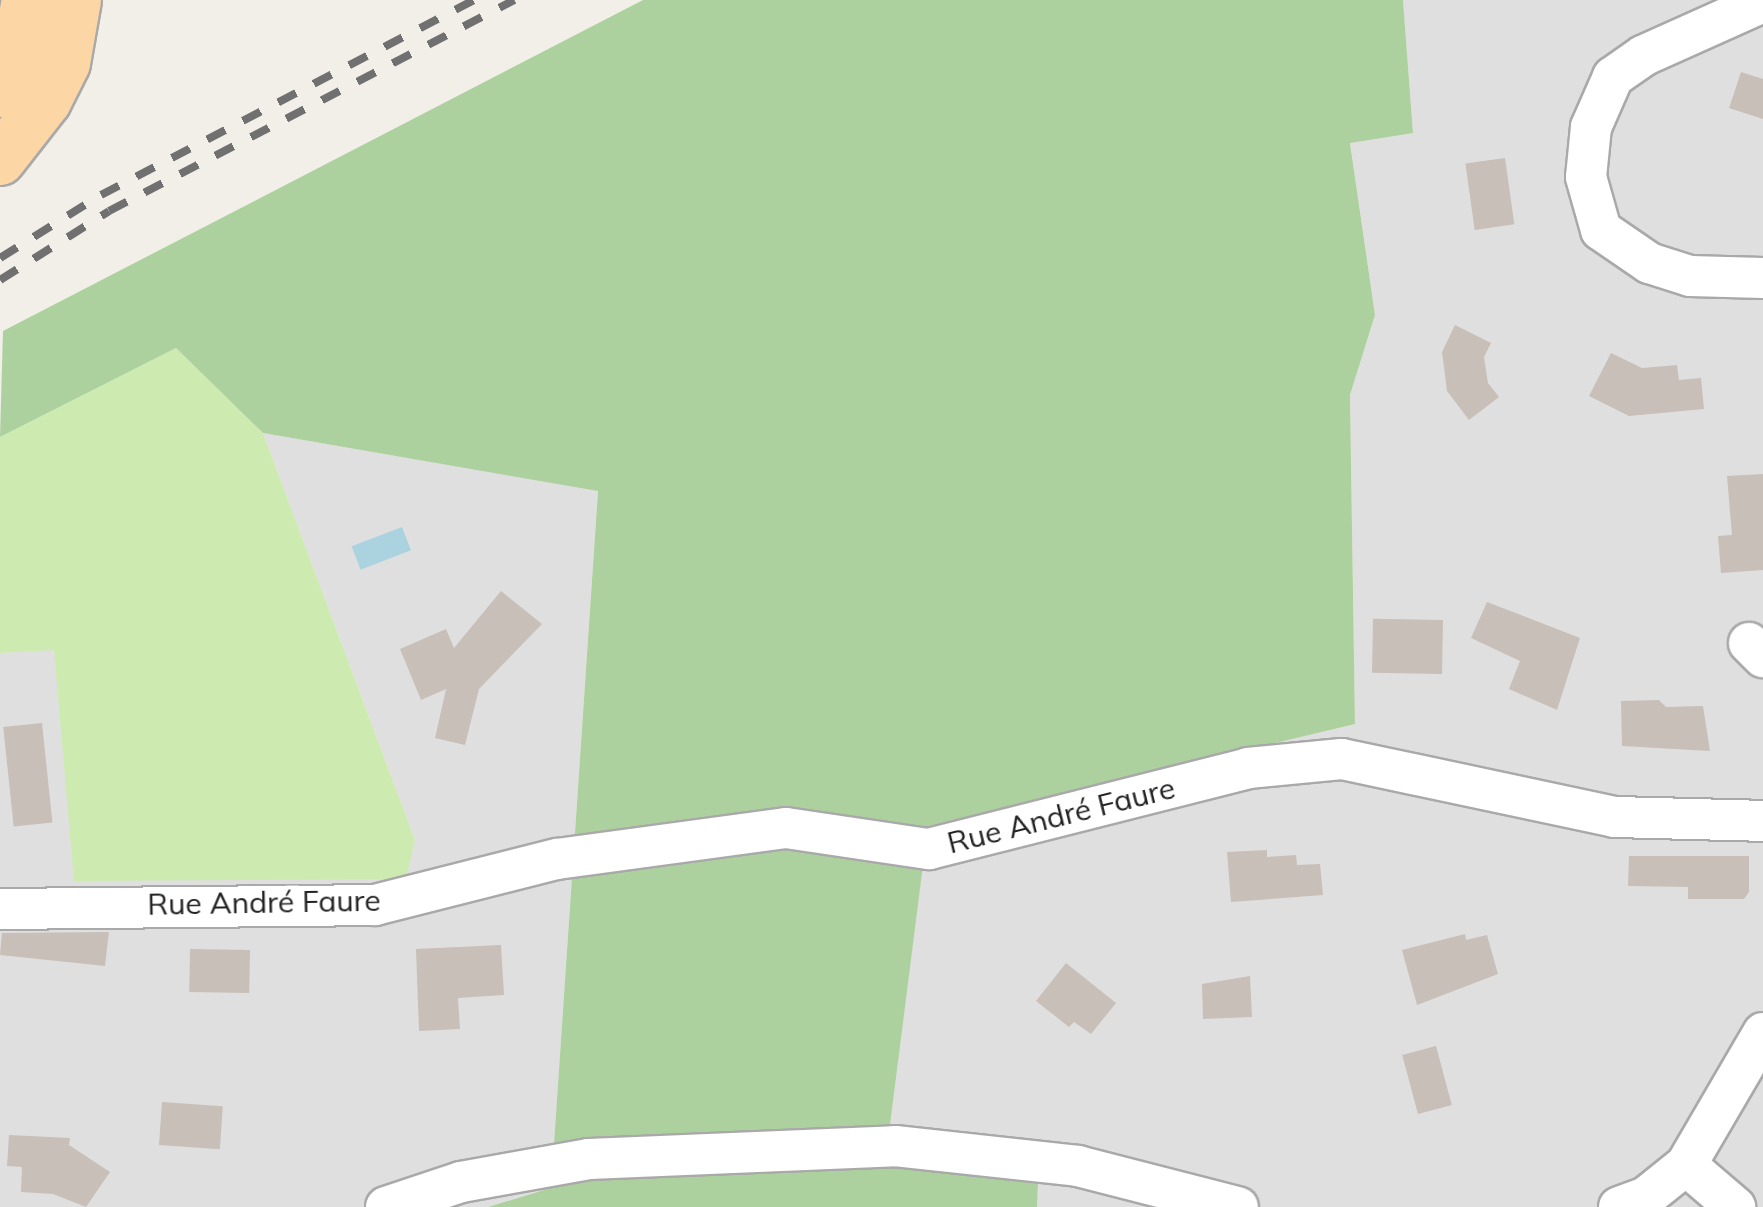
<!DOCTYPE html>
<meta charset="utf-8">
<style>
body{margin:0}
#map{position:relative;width:1763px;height:1207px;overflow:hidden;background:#f2efe9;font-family:Mulish,sans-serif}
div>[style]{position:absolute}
.residential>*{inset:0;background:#e0dfdf}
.grass>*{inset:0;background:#cdebb0}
.forest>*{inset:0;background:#add19e}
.water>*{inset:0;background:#aad3df;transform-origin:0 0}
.building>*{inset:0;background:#c7bfb8;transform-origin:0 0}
.roads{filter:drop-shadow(2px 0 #a9a9a9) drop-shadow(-2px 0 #a9a9a9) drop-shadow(0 2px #a9a9a9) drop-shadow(0 -2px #a9a9a9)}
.minor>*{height:40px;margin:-20px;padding:0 20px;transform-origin:20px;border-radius:20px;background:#fff}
.major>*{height:50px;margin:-25px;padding:0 25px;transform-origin:25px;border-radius:25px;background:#fcd6a4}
.rail>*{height:8px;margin-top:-4px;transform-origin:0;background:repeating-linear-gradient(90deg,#707070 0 20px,transparent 0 40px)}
span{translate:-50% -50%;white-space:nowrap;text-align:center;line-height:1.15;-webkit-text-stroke:8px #fff;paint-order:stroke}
.street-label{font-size:30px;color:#222}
</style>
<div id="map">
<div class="residential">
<i style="clip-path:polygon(1403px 0,1763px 0,1763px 1207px,1037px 1207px,1038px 1184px,884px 1164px,928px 825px,1355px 724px,1350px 395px,1375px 315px,1350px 142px,1413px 132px)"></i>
<i style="clip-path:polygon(263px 433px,598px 490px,551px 1189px,488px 1207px,0 1207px,0 653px,54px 649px,405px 879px,415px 840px)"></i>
</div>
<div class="grass">
<i style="clip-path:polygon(176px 348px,263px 433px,415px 840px,406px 879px,74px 881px,54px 650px,0 653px,0 437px)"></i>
</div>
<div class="forest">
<i style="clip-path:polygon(643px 0,1403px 0,1413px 133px,1350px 143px,1375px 315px,1350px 395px,1355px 724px,928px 826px,885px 1164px,1038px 1184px,1037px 1207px,488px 1207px,551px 1188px,598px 491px,263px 433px,176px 348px,0 437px,3px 331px)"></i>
</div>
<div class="water">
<i style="left:402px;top:527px;width:25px;height:54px;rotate:69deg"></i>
</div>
<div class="building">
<i style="clip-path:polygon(1741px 72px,1763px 79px,1763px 119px,1729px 108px)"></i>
<i style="left:1505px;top:158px;width:67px;height:40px;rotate:82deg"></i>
<i style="clip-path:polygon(1455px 325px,1491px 343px,1484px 357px,1488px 383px,1499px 397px,1469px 420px,1447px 391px,1442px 352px)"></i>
<i style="clip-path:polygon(1611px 353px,1642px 368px,1677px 365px,1679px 380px,1701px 378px,1704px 409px,1629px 416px,1589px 396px)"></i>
<i style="clip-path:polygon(1763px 474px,1763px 570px,1721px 573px,1718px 536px,1732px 535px,1727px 476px)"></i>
<i style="clip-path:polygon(501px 591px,542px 624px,479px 689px,465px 745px,435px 738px,446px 689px,421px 700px,400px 649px,446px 629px,454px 648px)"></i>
<i style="clip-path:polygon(1487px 602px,1580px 638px,1557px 710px,1509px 689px,1520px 661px,1471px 638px)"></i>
<i style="left:1443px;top:620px;width:54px;height:70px;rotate:91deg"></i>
<i style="clip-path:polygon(1659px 700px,1666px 707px,1703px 706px,1710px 751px,1622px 746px,1621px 701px)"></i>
<i style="left:42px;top:723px;width:100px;height:39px;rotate:84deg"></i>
<i style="clip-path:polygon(1267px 850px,1267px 857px,1296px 855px,1297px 865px,1320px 864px,1323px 895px,1231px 902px,1227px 852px)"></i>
<i style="clip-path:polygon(1629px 856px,1749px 856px,1749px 892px,1744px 899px,1688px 899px,1688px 887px,1628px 886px)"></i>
<i style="clip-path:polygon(109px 932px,105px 966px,0 955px,2px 933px)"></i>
<i style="clip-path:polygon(1465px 934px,1466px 940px,1487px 935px,1498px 974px,1417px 1005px,1402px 950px)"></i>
<i style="clip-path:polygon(501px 945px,504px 995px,458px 998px,460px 1029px,419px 1031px,416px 949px)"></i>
<i style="left:190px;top:949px;width:60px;height:43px;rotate:1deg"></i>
<i style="clip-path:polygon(1066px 963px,1116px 1003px,1091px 1034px,1074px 1022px,1069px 1027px,1036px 1001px)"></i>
<i style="clip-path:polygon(1250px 976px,1252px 1017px,1203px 1019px,1202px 984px)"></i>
<i style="left:1436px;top:1046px;width:61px;height:35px;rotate:75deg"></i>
<i style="left:162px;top:1102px;width:61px;height:43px;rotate:4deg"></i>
<i style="clip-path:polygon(9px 1135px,70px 1138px,69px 1145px,110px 1172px,86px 1207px,53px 1194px,21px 1192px,22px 1167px,7px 1166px)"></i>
</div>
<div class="roads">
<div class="minor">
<i style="left:1763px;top:2px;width:132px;rotate:155.8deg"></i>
<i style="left:1643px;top:56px;width:37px;rotate:145deg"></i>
<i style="left:1613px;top:77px;width:55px;rotate:113.7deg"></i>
<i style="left:1591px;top:127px;width:50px;rotate:95.7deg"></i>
<i style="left:1586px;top:177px;width:55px;rotate:74.2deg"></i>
<i style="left:1601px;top:230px;width:58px;rotate:34.5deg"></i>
<i style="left:1649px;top:263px;width:43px;rotate:17.6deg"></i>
<i style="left:1690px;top:276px;width:73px;rotate:1.6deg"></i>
<i style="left:1749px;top:643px;width:20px;rotate:45deg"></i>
<i style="left:0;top:909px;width:375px;rotate:-0.6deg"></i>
<i style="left:375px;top:905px;width:188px;rotate:-14.2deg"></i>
<i style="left:557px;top:859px;width:231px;rotate:-7.7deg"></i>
<i style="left:786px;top:828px;width:145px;rotate:8.4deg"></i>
<i style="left:929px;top:849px;width:329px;rotate:-14.2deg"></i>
<i style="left:1248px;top:768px;width:94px;rotate:-5.5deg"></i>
<i style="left:1342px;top:759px;width:279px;rotate:12deg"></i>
<i style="left:1615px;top:817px;width:148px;rotate:1.5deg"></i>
<i style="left:1686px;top:1165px;width:65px;rotate:40.6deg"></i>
<i style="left:386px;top:1207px;width:79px;rotate:-18.4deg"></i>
<i style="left:461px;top:1182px;width:130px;rotate:-10.2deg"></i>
<i style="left:589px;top:1159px;width:306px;rotate:-2.4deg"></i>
<i style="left:895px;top:1146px;width:184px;rotate:6.2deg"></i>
<i style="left:1078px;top:1166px;width:165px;rotate:14.4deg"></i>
<i style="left:1619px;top:1207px;width:29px;rotate:-20deg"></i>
<i style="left:1646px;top:1197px;width:51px;rotate:-38.7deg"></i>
<i style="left:1686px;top:1165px;width:153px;rotate:-59.7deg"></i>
</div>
<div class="major">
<i style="left:0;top:92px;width:48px;rotate:-67.8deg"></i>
<i style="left:18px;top:48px;width:49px;rotate:-79.4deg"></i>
<i style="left:0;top:160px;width:75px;rotate:-52.1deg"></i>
<i style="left:46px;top:101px;width:42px;rotate:-63.4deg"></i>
<i style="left:65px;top:63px;width:64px;rotate:-80.1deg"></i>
</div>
</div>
<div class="rail">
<i style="left:0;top:258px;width:119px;rotate:-32deg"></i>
<i style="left:101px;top:195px;width:421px;rotate:-27.6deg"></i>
<i style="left:0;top:280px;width:129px;rotate:-32.3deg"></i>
<i style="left:109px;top:211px;width:457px;rotate:-27.5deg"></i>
</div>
<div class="street-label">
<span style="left:1061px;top:815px;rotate:-14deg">Rue André Faure</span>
<span style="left:264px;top:902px;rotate:-1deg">Rue André Faure</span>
</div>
</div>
